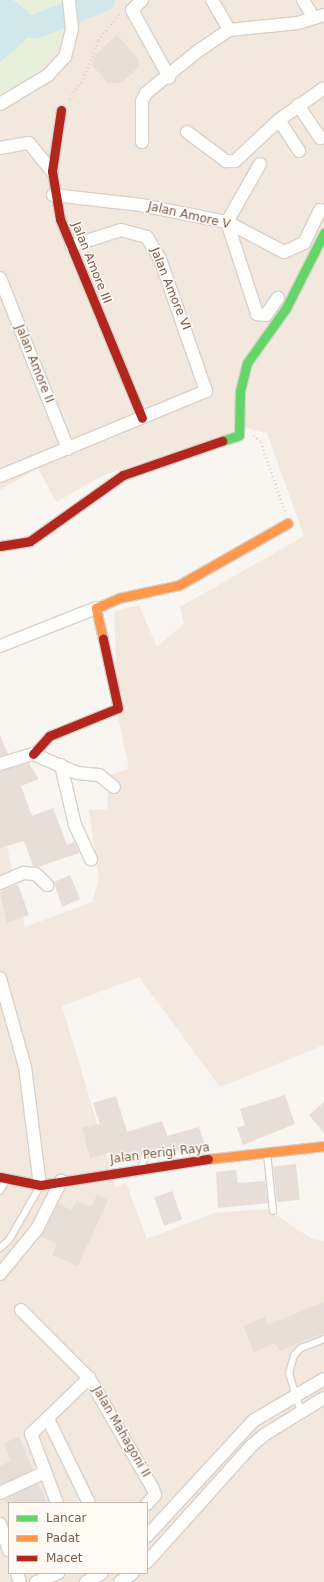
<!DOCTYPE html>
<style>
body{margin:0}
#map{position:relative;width:324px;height:1582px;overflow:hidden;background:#f9f5f0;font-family:"DejaVu Sans",sans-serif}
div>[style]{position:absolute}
.residential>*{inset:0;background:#f2e8de}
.green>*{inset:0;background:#e7f0db}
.water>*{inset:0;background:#d0e8ea}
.river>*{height:24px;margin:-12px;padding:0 12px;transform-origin:12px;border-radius:12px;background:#d0e8ea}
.building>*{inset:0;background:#e6ded7;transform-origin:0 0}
.path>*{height:2.5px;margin-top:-1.25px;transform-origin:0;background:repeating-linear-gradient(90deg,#dcd5d0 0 1px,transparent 0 4px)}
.roads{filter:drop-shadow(1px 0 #d7d1cb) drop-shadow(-1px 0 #d7d1cb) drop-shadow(0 1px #d7d1cb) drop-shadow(0 -1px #d7d1cb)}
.lane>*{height:6px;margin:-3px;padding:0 3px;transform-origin:3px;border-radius:3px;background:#fefefd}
.street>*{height:12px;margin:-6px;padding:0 6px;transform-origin:6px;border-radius:6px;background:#fefefd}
.fast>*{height:9px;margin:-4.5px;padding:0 4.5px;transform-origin:4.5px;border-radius:4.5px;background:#63d668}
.slow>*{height:9px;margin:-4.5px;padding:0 4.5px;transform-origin:4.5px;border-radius:4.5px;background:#ff974d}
.jam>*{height:9px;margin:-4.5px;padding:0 4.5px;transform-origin:4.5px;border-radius:4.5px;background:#b3261e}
span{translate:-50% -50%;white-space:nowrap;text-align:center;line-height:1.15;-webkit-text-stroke:3px #fffaf3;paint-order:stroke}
.street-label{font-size:12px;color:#7a5c4d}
.legend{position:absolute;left:8px;top:1502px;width:140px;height:72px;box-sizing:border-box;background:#fffaf3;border:1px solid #cabbb1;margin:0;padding:5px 7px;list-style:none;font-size:12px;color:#7a5c4d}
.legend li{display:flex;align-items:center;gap:8px;height:20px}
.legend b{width:20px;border:1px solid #cabbb1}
</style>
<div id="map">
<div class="residential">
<i style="clip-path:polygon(evenodd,0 0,324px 0,324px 1045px,220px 1087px,139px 977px,62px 1006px,116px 1187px,126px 1183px,147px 1239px,214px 1213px,267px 1209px,312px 1239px,324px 1241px,324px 1582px,0 1582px,0 816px,25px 927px,92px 902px,99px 879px,89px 810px,107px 809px,109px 775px,129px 769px,112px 687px,116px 659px,114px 612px,139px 605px,157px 647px,184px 624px,180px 607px,304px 536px,267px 433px,247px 428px,104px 475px,56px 502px,38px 468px,0 490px,0 0,9px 1503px,147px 1503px,147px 1573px,9px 1573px,9px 1503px)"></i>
</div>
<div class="green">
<i style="clip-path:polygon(0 0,62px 0,65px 5px,61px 42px,33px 78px,0 98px)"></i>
</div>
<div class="water">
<i style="clip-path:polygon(0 0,13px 0,28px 11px,34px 27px,31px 35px,0 62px)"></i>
</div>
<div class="river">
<i style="left:34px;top:27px;width:74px;rotate:-21.4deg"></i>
</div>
<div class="building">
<i style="clip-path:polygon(117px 35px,139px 60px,139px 67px,121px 83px,108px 83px,92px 65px,93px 57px)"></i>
<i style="clip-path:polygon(0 735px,8px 754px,0 756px)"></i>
<i style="clip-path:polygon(29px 763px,39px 779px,21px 786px,32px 816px,53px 808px,67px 845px,74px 842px,79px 853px,38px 867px,33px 866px,24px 841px,0 848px,0 771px)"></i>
<i style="clip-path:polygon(70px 875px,80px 899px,62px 907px,54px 882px)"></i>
<i style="clip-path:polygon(18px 885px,29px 915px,7px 923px,0 892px)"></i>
<i style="clip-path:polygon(285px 1095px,295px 1124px,243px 1145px,237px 1128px,245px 1125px,240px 1109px)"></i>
<i style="clip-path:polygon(116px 1096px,127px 1132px,162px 1121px,167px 1136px,199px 1127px,205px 1145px,149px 1156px,144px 1151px,140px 1156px,112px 1162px,109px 1153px,90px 1158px,82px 1128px,100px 1124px,93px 1103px)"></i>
<i style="clip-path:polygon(324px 1102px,324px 1133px,309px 1115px)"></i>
<i style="left:296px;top:1164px;width:36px;height:23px;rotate:84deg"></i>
<i style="clip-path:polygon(236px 1170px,238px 1183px,265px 1181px,268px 1203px,218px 1208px,216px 1172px)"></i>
<i style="left:172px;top:1191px;width:30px;height:19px;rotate:70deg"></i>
<i style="clip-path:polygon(97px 1195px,108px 1200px,78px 1266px,52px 1255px,57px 1244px,41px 1237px,58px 1204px,72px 1210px,77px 1200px,91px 1207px)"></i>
<i style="clip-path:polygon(324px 1302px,324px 1333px,279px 1351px,275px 1343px,254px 1352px,243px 1326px,265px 1317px,268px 1325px)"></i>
<i style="clip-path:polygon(19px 1437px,33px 1470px,0 1485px,0 1466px,11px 1461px,4px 1443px)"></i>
<i style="clip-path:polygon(38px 1483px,47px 1503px,5px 1503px,4px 1500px)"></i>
</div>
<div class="path">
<i style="left:69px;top:99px;width:24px;rotate:-55deg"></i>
<i style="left:83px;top:79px;width:42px;rotate:-69deg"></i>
<i style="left:98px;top:40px;width:36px;rotate:-51deg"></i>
<i style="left:254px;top:435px;width:10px;rotate:45deg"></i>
<i style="left:261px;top:442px;width:73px;rotate:70.8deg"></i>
</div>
<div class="roads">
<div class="lane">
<i style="left:267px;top:1153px;width:58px;rotate:84.1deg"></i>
<i style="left:142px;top:1166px;width:11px;rotate:-75deg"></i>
<i style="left:0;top:1191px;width:13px;rotate:-61deg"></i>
<i style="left:0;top:1248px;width:12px;rotate:-42deg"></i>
<i style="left:9px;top:1240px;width:62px;rotate:-60.1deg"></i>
<i style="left:301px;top:1412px;width:41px;rotate:-107.1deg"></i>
<i style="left:289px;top:1373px;width:19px;rotate:-74deg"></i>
<i style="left:294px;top:1355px;width:10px;rotate:-45deg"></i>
<i style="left:301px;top:1348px;width:25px;rotate:-21deg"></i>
</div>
<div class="street">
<i style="left:142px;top:0;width:14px;rotate:135deg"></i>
<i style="left:132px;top:10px;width:77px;rotate:61.1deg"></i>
<i style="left:212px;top:0;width:34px;rotate:60deg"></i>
<i style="left:303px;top:0;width:21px;rotate:59deg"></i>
<i style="left:0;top:104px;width:56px;rotate:-31.1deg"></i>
<i style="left:48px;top:75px;width:25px;rotate:-47deg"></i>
<i style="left:65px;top:57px;width:29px;rotate:-76deg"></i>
<i style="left:72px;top:29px;width:29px;rotate:-96deg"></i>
<i style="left:298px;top:105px;width:40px;rotate:56deg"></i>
<i style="left:279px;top:120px;width:37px;rotate:57deg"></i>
<i style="left:187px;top:132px;width:49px;rotate:36.6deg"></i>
<i style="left:226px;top:161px;width:9px"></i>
<i style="left:235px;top:161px;width:60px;rotate:-43deg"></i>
<i style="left:279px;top:120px;width:55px;rotate:-35.4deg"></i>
<i style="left:142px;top:142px;width:41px;rotate:-90deg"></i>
<i style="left:142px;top:101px;width:9px;rotate:-63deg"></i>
<i style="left:146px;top:93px;width:67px;rotate:-38.9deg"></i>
<i style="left:198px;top:51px;width:37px;rotate:-34deg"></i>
<i style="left:229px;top:30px;width:69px;rotate:-5.8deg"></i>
<i style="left:298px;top:23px;width:27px;rotate:-17deg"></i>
<i style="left:0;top:148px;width:29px;rotate:-10deg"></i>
<i style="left:29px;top:143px;width:36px;rotate:51deg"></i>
<i style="left:260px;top:164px;width:67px;rotate:119.6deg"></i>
<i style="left:227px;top:222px;width:97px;rotate:71.9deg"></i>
<i style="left:257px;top:314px;width:9px;rotate:6deg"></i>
<i style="left:266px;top:315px;width:21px;rotate:-55deg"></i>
<i style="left:53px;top:195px;width:89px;rotate:6.5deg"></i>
<i style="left:141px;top:205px;width:88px;rotate:11.2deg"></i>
<i style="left:227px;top:222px;width:64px;rotate:27.8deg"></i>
<i style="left:284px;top:252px;width:22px;rotate:-24deg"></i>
<i style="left:304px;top:243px;width:37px;rotate:-64deg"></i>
<i style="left:0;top:278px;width:184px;rotate:68.3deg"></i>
<i style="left:0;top:476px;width:223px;rotate:-22.4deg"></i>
<i style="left:206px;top:391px;width:140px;rotate:-109.2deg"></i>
<i style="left:160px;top:259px;width:26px;rotate:-121deg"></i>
<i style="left:147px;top:237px;width:27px;rotate:-165deg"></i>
<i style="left:121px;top:230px;width:52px;rotate:162.3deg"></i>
<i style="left:0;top:646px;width:103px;rotate:-21.6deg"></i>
<i style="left:0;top:764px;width:34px;rotate:-17deg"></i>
<i style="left:33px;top:754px;width:48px;rotate:23.4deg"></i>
<i style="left:77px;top:773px;width:22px;rotate:5deg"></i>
<i style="left:99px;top:775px;width:19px;rotate:39deg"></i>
<i style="left:61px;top:765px;width:62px;rotate:76.9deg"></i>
<i style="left:75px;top:825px;width:38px;rotate:65deg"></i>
<i style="left:0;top:883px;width:26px;rotate:-23deg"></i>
<i style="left:24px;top:873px;width:12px;rotate:5deg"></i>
<i style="left:36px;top:874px;width:16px;rotate:45deg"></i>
<i style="left:0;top:978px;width:92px;rotate:74.3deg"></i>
<i style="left:25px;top:1067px;width:119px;rotate:82.8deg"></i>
<i style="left:0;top:1274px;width:58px;rotate:-50.6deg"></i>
<i style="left:37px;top:1229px;width:54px;rotate:-63.4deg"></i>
<i style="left:21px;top:1310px;width:96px;rotate:45deg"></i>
<i style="left:48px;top:1419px;width:93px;rotate:64deg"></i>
<i style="left:0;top:1493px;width:47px;rotate:-24.9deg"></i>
<i style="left:57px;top:1503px;width:74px;rotate:-110.6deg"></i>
<i style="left:31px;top:1434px;width:81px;rotate:-44deg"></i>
<i style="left:89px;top:1378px;width:128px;rotate:60deg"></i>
<i style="left:153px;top:1489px;width:6px;rotate:72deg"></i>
<i style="left:155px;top:1495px;width:12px;rotate:132deg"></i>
<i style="left:0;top:1524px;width:28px;rotate:71deg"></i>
<i style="left:147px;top:1536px;width:156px;rotate:-47.3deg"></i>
<i style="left:253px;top:1421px;width:82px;rotate:-30.6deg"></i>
<i style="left:147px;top:1562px;width:156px;rotate:-48.1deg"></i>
<i style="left:251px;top:1446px;width:17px;rotate:-40deg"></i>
<i style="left:264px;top:1435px;width:70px;rotate:-31.7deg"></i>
<i style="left:17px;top:1573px;width:9px;rotate:72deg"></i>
<i style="left:36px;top:1582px;width:24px;rotate:-22deg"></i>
<i style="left:86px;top:1582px;width:18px;rotate:-29deg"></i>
<i style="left:120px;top:1582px;width:16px;rotate:-35deg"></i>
</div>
<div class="fast">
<i style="left:222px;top:441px;width:18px;rotate:-19deg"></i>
<i style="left:239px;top:435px;width:44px;rotate:-88.7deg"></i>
<i style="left:240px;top:391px;width:29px;rotate:-76deg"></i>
<i style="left:247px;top:363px;width:67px;rotate:-54.7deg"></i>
<i style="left:286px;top:308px;width:84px;rotate:-63.1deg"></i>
</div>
<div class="slow">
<i style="left:103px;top:639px;width:32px;rotate:-103deg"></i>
<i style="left:96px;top:608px;width:25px;rotate:-23deg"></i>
<i style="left:119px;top:598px;width:61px;rotate:-12.2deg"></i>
<i style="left:179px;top:585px;width:125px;rotate:-29.6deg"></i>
<i style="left:208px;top:1159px;width:117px;rotate:-6.4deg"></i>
</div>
<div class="jam">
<i style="left:61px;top:110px;width:62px;rotate:98.4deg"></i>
<i style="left:52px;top:171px;width:49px;rotate:80.5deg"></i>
<i style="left:60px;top:219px;width:215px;rotate:67.6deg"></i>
<i style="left:0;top:546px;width:30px;rotate:-9deg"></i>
<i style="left:30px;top:541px;width:114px;rotate:-35.4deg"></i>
<i style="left:123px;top:475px;width:105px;rotate:-19deg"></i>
<i style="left:33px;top:754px;width:24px;rotate:-48deg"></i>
<i style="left:49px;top:736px;width:74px;rotate:-22.1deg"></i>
<i style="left:118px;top:708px;width:71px;rotate:-102.3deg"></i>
<i style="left:0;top:1177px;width:41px;rotate:11.3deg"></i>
<i style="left:40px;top:1185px;width:170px;rotate:-8.8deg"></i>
</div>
</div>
<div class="street-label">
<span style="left:189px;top:216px;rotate:13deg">Jalan Amore V</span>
<span style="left:91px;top:263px;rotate:68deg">Jalan Amore III</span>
<span style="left:170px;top:289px;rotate:68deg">Jalan Amore VI</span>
<span style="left:34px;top:364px;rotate:68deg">Jalan Amore II</span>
<span style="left:160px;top:1154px;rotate:-7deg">Jalan Perigi Raya</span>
<span style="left:121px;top:1432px;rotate:60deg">Jalan Mahagoni II</span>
</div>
<ul class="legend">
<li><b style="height:5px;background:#63d668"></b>Lancar</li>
<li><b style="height:5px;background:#ff974d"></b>Padat</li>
<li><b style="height:5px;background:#b3261e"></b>Macet</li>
</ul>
</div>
